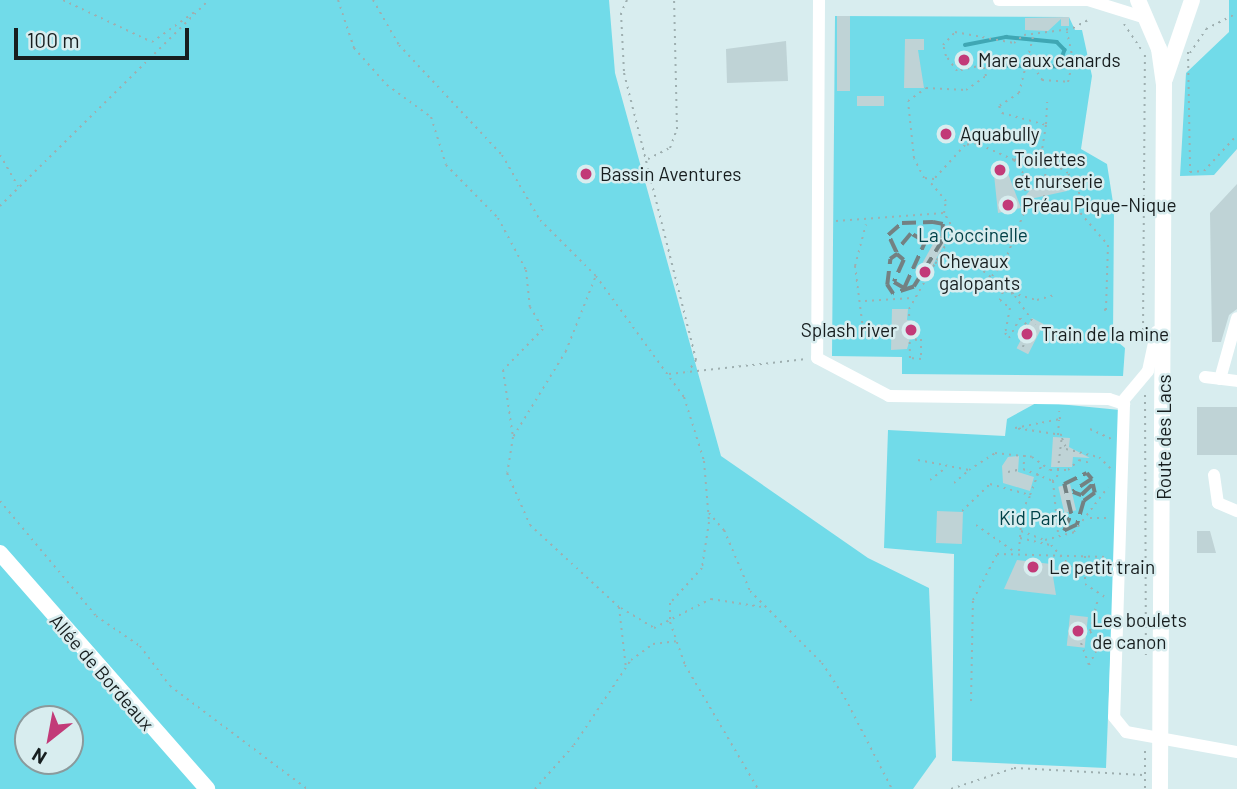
<!DOCTYPE html>
<meta charset="utf-8">
<style>
body{margin:0}
#map{position:relative;width:1237px;height:789px;overflow:hidden;background:#d8edef;font-family:Barlow,sans-serif}
div>[style]{position:absolute}
.green>*{inset:0;background:#71dbe9}
.stream>*{height:3.5px;margin:-1.75px;padding:0 1.75px;transform-origin:1.75px;border-radius:1.75px;background:#3fa7b4}
.building>*{inset:0;background:#bfd3d6;transform-origin:0 0}
.path>*{height:2px;margin-top:-1px;transform-origin:0;background:repeating-linear-gradient(90deg,#9eafb0 0 2px,transparent 0 7px)}
.minor>*{height:12px;margin:-6px;padding:0 6px;transform-origin:6px;border-radius:6px;background:#fff}
.major>*{height:16px;margin:-8px;padding:0 8px;transform-origin:8px;border-radius:8px;background:#fff}
.rail>*{height:3.5px;margin-top:-1.75px;transform-origin:0;background:repeating-linear-gradient(90deg,#738182 0 14px,transparent 0 21px)}
.dots>*{width:19px;height:19px;translate:-50% -50%;box-sizing:border-box;border:4px solid #d8edef;border-radius:50%}
span{translate:-50% -50%;white-space:nowrap;text-align:center;line-height:1.15;-webkit-text-stroke:5px #d8edef;paint-order:stroke}
.poi-label{font-size:19px;color:#171e1f}
.left{translate:0 -50%;text-align:left}
.right{translate:-100% -50%;text-align:right}
.park-label{font-size:19px;color:#004148}
.street-label{font-size:19px;color:#171e1f}
.north{position:absolute;left:14px;top:705px;width:70px;height:70px;box-sizing:border-box;background:#d8edef;border:2px solid #8b9a9c;border-radius:50%;rotate:211deg;font-size:19px;font-weight:700;line-height:28px;text-align:center;color:#171e1f}
.north::after{content:'';display:block;margin:auto;width:24px;height:32px;background:#c23a78;clip-path:polygon(50% 0,100% 100%,50% 72%,0 100%)}
.scale{position:absolute;left:14px;top:28px;width:175px;height:32px;box-sizing:border-box;border:4px solid #171e1f;border-top:0;padding-left:9px;font-size:21px;line-height:24px;white-space:nowrap;color:#171e1f;-webkit-text-stroke:5px #d8edef;paint-order:stroke}
</style>
<div id="map">
<div class="green">
<i style="clip-path:polygon(evenodd,0 0,609px 0,615px 73px,721px 456px,868px 558px,929px 588px,936px 757px,913px 789px,0 789px,0 0,28px 719px,70px 719px,70px 761px,28px 761px,28px 719px)"></i>
<i style="clip-path:polygon(1229px 0,1237px 0,1237px 149px,1214px 175px,1180px 176px,1186px 73px,1229px 32px)"></i>
<i style="clip-path:polygon(835px 16px,1069px 17px,1075px 30px,1082px 30px,1092px 76px,1081px 149px,1107px 164px,1114px 209px,1113px 338px,1125px 348px,1123px 376px,902px 374px,902px 357px,832px 356px)"></i>
<i style="clip-path:polygon(1038px 402px,1120px 410px,1106px 768px,952px 761px,954px 554px,884px 548px,888px 430px,1005px 436px,1007px 419px)"></i>
</div>
<div class="stream">
<i style="left:965px;top:45px;width:42px;rotate:-11deg"></i>
<i style="left:1006px;top:37px;width:51px;rotate:5.6deg"></i>
<i style="left:1057px;top:42px;width:11px;rotate:45deg"></i>
<i style="left:1065px;top:50px;width:18px;rotate:109deg"></i>
<i style="left:1059px;top:67px;width:65px;rotate:-179.1deg"></i>
</div>
<div class="building">
<i style="left:837px;top:16px;width:13px;height:75px"></i>
<i style="clip-path:polygon(1069px 17px,1069px 26px,1061px 26px,1061px 19px,1048px 31px,1025px 30px,1025px 18px)"></i>
<i style="clip-path:polygon(905px 39px,924px 39px,924px 50px,918px 50px,924px 88px,904px 88px)"></i>
<i style="clip-path:polygon(786px 41px,788px 81px,727px 83px,726px 49px)"></i>
<i style="left:857px;top:96px;width:27px;height:10px"></i>
<i style="clip-path:polygon(1004px 163px,1021px 208px,998px 213px,993px 165px)"></i>
<i style="clip-path:polygon(1065px 184px,1067px 191px,1021px 201px,1031px 189px)"></i>
<i style="clip-path:polygon(1237px 184px,1237px 309px,1229px 315px,1221px 342px,1212px 342px,1210px 213px)"></i>
<i style="left:938px;top:235px;width:10px;height:45px;rotate:29deg"></i>
<i style="clip-path:polygon(892px 309px,908px 309px,907px 320px,915px 321px,907px 349px,891px 350px)"></i>
<i style="left:1032px;top:318px;width:13px;height:34px;rotate:27deg"></i>
<i style="left:1197px;top:407px;width:40px;height:48px"></i>
<i style="clip-path:polygon(1053px 437px,1070px 438px,1069px 447px,1090px 458px,1073px 457px,1072px 467px,1051px 467px)"></i>
<i style="clip-path:polygon(1019px 456px,1018px 472px,1034px 477px,1030px 491px,1003px 483px,1002px 466px,1008px 457px)"></i>
<i style="left:1070px;top:484px;width:27px;height:12px;rotate:77deg"></i>
<i style="left:937px;top:511px;width:26px;height:32px;rotate:2deg"></i>
<i style="clip-path:polygon(1197px 531px,1210px 531px,1216px 553px,1197px 553px)"></i>
<i style="clip-path:polygon(1017px 560px,1051px 564px,1056px 595px,1004px 589px)"></i>
<i style="left:1070px;top:615px;width:18px;height:31px;rotate:6deg"></i>
</div>
<div class="path">
<i style="left:63px;top:0;width:98px;rotate:25.3deg"></i>
<i style="left:152px;top:42px;width:54px;rotate:-35.2deg"></i>
<i style="left:338px;top:0;width:51px;rotate:71.6deg"></i>
<i style="left:354px;top:48px;width:50px;rotate:48.3deg"></i>
<i style="left:387px;top:85px;width:54px;rotate:36deg"></i>
<i style="left:431px;top:117px;width:50px;rotate:72.6deg"></i>
<i style="left:446px;top:165px;width:74px;rotate:45.5deg"></i>
<i style="left:498px;top:218px;width:59px;rotate:61.7deg"></i>
<i style="left:526px;top:270px;width:37px;rotate:84deg"></i>
<i style="left:530px;top:307px;width:26px;rotate:59deg"></i>
<i style="left:543px;top:329px;width:57px;rotate:134.3deg"></i>
<i style="left:503px;top:370px;width:68px;rotate:81.5deg"></i>
<i style="left:373px;top:0;width:52px;rotate:60deg"></i>
<i style="left:399px;top:45px;width:151px;rotate:46.9deg"></i>
<i style="left:502px;top:155px;width:75px;rotate:59.7deg"></i>
<i style="left:540px;top:220px;width:79px;rotate:45deg"></i>
<i style="left:596px;top:276px;width:150px;rotate:54deg"></i>
<i style="left:684px;top:397px;width:67px;rotate:72.6deg"></i>
<i style="left:704px;top:461px;width:61px;rotate:85.3deg"></i>
<i style="left:709px;top:522px;width:47px;rotate:98.7deg"></i>
<i style="left:702px;top:568px;width:47px;rotate:132.4deg"></i>
<i style="left:670px;top:603px;width:19px;rotate:90deg"></i>
<i style="left:670px;top:622px;width:46px;rotate:70.8deg"></i>
<i style="left:685px;top:665px;width:144px;rotate:59.5deg"></i>
<i style="left:627px;top:0;width:14px;rotate:115deg"></i>
<i style="left:621px;top:13px;width:60px;rotate:87.1deg"></i>
<i style="left:624px;top:73px;width:296px;rotate:75.9deg"></i>
<i style="left:696px;top:360px;width:14px;rotate:124deg"></i>
<i style="left:1124px;top:24px;width:32px;rotate:56deg"></i>
<i style="left:1073px;top:28px;width:17px;rotate:-28deg"></i>
<i style="left:1033px;top:37px;width:58px;rotate:104deg"></i>
<i style="left:1019px;top:93px;width:24px;rotate:147deg"></i>
<i style="left:999px;top:106px;width:8px;rotate:67deg"></i>
<i style="left:1002px;top:113px;width:46px;rotate:15.3deg"></i>
<i style="left:1046px;top:125px;width:25px;rotate:99deg"></i>
<i style="left:1188px;top:52px;width:120px;rotate:89deg"></i>
<i style="left:1190px;top:172px;width:14px;rotate:-4deg"></i>
<i style="left:1204px;top:171px;width:49px;rotate:-47.5deg"></i>
<i style="left:1190px;top:53px;width:29px;rotate:-56deg"></i>
<i style="left:1206px;top:29px;width:35px;rotate:-27deg"></i>
<i style="left:1026px;top:55px;width:30px;rotate:57deg"></i>
<i style="left:1042px;top:80px;width:26px;rotate:4deg"></i>
<i style="left:1068px;top:82px;width:23px;rotate:-77deg"></i>
<i style="left:1073px;top:60px;width:29px;rotate:-102deg"></i>
<i style="left:1046px;top:124px;width:22px;rotate:-87deg"></i>
<i style="left:0;top:155px;width:36px;rotate:60deg"></i>
<i style="left:648px;top:159px;width:25px;rotate:-27deg"></i>
<i style="left:670px;top:148px;width:20px;rotate:-70deg"></i>
<i style="left:677px;top:129px;width:129px;rotate:-91.3deg"></i>
<i style="left:1014px;top:160px;width:30px;rotate:-20deg"></i>
<i style="left:1042px;top:150px;width:11px;rotate:68deg"></i>
<i style="left:1046px;top:160px;width:42px;rotate:92.7deg"></i>
<i style="left:1044px;top:202px;width:16px;rotate:166deg"></i>
<i style="left:1045px;top:203px;width:31px;rotate:9deg"></i>
<i style="left:1076px;top:208px;width:11px;rotate:-49deg"></i>
<i style="left:1083px;top:200px;width:31px;rotate:-119deg"></i>
<i style="left:1068px;top:173px;width:25px;rotate:-148deg"></i>
<i style="left:0;top:206px;width:293px;rotate:-44.6deg"></i>
<i style="left:1076px;top:208px;width:49px;rotate:49.1deg"></i>
<i style="left:1108px;top:245px;width:65px;rotate:91.8deg"></i>
<i style="left:1106px;top:310px;width:6px;rotate:-171deg"></i>
<i style="left:836px;top:221px;width:108px;rotate:-4.2deg"></i>
<i style="left:944px;top:213px;width:12px;rotate:-81deg"></i>
<i style="left:946px;top:201px;width:26px;rotate:-130deg"></i>
<i style="left:935px;top:263px;width:18px;rotate:-13deg"></i>
<i style="left:953px;top:259px;width:26px;rotate:18deg"></i>
<i style="left:978px;top:267px;width:47px;rotate:38.1deg"></i>
<i style="left:1015px;top:296px;width:35px;rotate:55deg"></i>
<i style="left:992px;top:276px;width:20px;rotate:-49deg"></i>
<i style="left:1005px;top:261px;width:60px;rotate:-68.6deg"></i>
<i style="left:1027px;top:205px;width:32px;rotate:-97deg"></i>
<i style="left:1023px;top:173px;width:16px;rotate:-125deg"></i>
<i style="left:1014px;top:160px;width:42px;rotate:-155.9deg"></i>
<i style="left:976px;top:143px;width:11px;rotate:170deg"></i>
<i style="left:965px;top:145px;width:46px;rotate:132.4deg"></i>
<i style="left:934px;top:179px;width:10px;rotate:-174deg"></i>
<i style="left:924px;top:178px;width:22px;rotate:-117deg"></i>
<i style="left:914px;top:158px;width:57px;rotate:-96deg"></i>
<i style="left:908px;top:101px;width:22px;rotate:-36deg"></i>
<i style="left:926px;top:88px;width:40px;rotate:2.9deg"></i>
<i style="left:966px;top:90px;width:24px;rotate:-35deg"></i>
<i style="left:986px;top:76px;width:11px;rotate:-105deg"></i>
<i style="left:983px;top:65px;width:27px;rotate:167deg"></i>
<i style="left:957px;top:71px;width:19px;rotate:-126deg"></i>
<i style="left:946px;top:56px;width:11px;rotate:-105deg"></i>
<i style="left:943px;top:45px;width:18px;rotate:-47deg"></i>
<i style="left:955px;top:32px;width:60px;rotate:10.6deg"></i>
<i style="left:1014px;top:43px;width:13px;rotate:-39deg"></i>
<i style="left:1024px;top:35px;width:47px;rotate:-7.3deg"></i>
<i style="left:595px;top:278px;width:79px;rotate:111.7deg"></i>
<i style="left:566px;top:351px;width:101px;rotate:121.6deg"></i>
<i style="left:513px;top:437px;width:36px;rotate:99deg"></i>
<i style="left:507px;top:473px;width:57px;rotate:66.1deg"></i>
<i style="left:530px;top:525px;width:121px;rotate:42.7deg"></i>
<i style="left:619px;top:607px;width:61px;rotate:83.5deg"></i>
<i style="left:923px;top:281px;width:9px;rotate:-84deg"></i>
<i style="left:1005px;top:291px;width:33px;rotate:16deg"></i>
<i style="left:1037px;top:300px;width:18px;rotate:-16deg"></i>
<i style="left:1003px;top:292px;width:9px;rotate:111deg"></i>
<i style="left:1000px;top:300px;width:13px;rotate:39deg"></i>
<i style="left:1010px;top:308px;width:25px;rotate:101deg"></i>
<i style="left:1005px;top:333px;width:6px;rotate:51deg"></i>
<i style="left:1009px;top:338px;width:23px;rotate:-61deg"></i>
<i style="left:1020px;top:318px;width:10px;rotate:45deg"></i>
<i style="left:865px;top:301px;width:47px;rotate:-3.7deg"></i>
<i style="left:914px;top:330px;width:10px;rotate:84deg"></i>
<i style="left:915px;top:340px;width:6px;rotate:-9deg"></i>
<i style="left:921px;top:339px;width:20px;rotate:90deg"></i>
<i style="left:921px;top:359px;width:11px;rotate:-175deg"></i>
<i style="left:910px;top:358px;width:49px;rotate:-91.2deg"></i>
<i style="left:909px;top:309px;width:91px;rotate:-60.3deg"></i>
<i style="left:954px;top:230px;width:20px;rotate:-120deg"></i>
<i style="left:1143px;top:330px;width:280px;rotate:-89.6deg"></i>
<i style="left:864px;top:337px;width:72px;rotate:-97.2deg"></i>
<i style="left:855px;top:266px;width:43px;rotate:-75.3deg"></i>
<i style="left:1023px;top:347px;width:27px;rotate:-77deg"></i>
<i style="left:669px;top:374px;width:138px;rotate:-6.2deg"></i>
<i style="left:1145px;top:395px;width:260px;rotate:89.8deg"></i>
<i style="left:1090px;top:429px;width:23px;rotate:25deg"></i>
<i style="left:1058px;top:435px;width:15px;rotate:-86deg"></i>
<i style="left:1062px;top:438px;width:11px;rotate:68deg"></i>
<i style="left:1066px;top:449px;width:34px;rotate:14deg"></i>
<i style="left:1099px;top:457px;width:16px;rotate:45deg"></i>
<i style="left:1025px;top:455px;width:14px;rotate:98deg"></i>
<i style="left:1023px;top:469px;width:31px;rotate:22deg"></i>
<i style="left:1052px;top:481px;width:6px;rotate:-39deg"></i>
<i style="left:1057px;top:477px;width:42px;rotate:-83.2deg"></i>
<i style="left:1062px;top:435px;width:48px;rotate:-171.5deg"></i>
<i style="left:1015px;top:428px;width:46px;rotate:-11.3deg"></i>
<i style="left:1060px;top:419px;width:8px;rotate:-97deg"></i>
<i style="left:918px;top:460px;width:52px;rotate:11.1deg"></i>
<i style="left:969px;top:470px;width:31px;rotate:-33deg"></i>
<i style="left:995px;top:453px;width:37px;rotate:6deg"></i>
<i style="left:1032px;top:457px;width:22px;rotate:36deg"></i>
<i style="left:1050px;top:470px;width:18px"></i>
<i style="left:1068px;top:470px;width:15px;rotate:-42deg"></i>
<i style="left:1079px;top:460px;width:11px;rotate:15deg"></i>
<i style="left:1008px;top:472px;width:14px;rotate:-12deg"></i>
<i style="left:930px;top:480px;width:18px;rotate:-38deg"></i>
<i style="left:1053px;top:481px;width:52px;rotate:84.5deg"></i>
<i style="left:954px;top:483px;width:18px;rotate:-41deg"></i>
<i style="left:0;top:501px;width:150px;rotate:50.1deg"></i>
<i style="left:96px;top:616px;width:53px;rotate:34.3deg"></i>
<i style="left:140px;top:646px;width:50px;rotate:53.1deg"></i>
<i style="left:170px;top:686px;width:171px;rotate:36.9deg"></i>
<i style="left:962px;top:511px;width:39px;rotate:-44deg"></i>
<i style="left:990px;top:484px;width:41px;rotate:15.4deg"></i>
<i style="left:1030px;top:495px;width:33px;rotate:-69deg"></i>
<i style="left:709px;top:513px;width:23px;rotate:49deg"></i>
<i style="left:724px;top:530px;width:66px;rotate:66.9deg"></i>
<i style="left:750px;top:591px;width:102px;rotate:45deg"></i>
<i style="left:822px;top:663px;width:42px;rotate:56.7deg"></i>
<i style="left:845px;top:698px;width:102px;rotate:62.7deg"></i>
<i style="left:1090px;top:518px;width:19px"></i>
<i style="left:976px;top:525px;width:44px;rotate:34.8deg"></i>
<i style="left:1021px;top:531px;width:26px;rotate:21deg"></i>
<i style="left:1045px;top:540px;width:30px;rotate:-15deg"></i>
<i style="left:1074px;top:532px;width:56px;rotate:-52.9deg"></i>
<i style="left:1020px;top:538px;width:32px;rotate:13deg"></i>
<i style="left:1051px;top:545px;width:36px;rotate:48deg"></i>
<i style="left:1075px;top:572px;width:10px;rotate:6deg"></i>
<i style="left:1019px;top:551px;width:41px;rotate:-85.8deg"></i>
<i style="left:1022px;top:510px;width:16px;rotate:-60deg"></i>
<i style="left:1085px;top:556px;width:28px;rotate:90deg"></i>
<i style="left:1085px;top:584px;width:24px;rotate:33deg"></i>
<i style="left:621px;top:608px;width:39px;rotate:31deg"></i>
<i style="left:654px;top:628px;width:64px;rotate:-27deg"></i>
<i style="left:711px;top:599px;width:52px;rotate:8.9deg"></i>
<i style="left:1083px;top:626px;width:6px;rotate:9deg"></i>
<i style="left:1081px;top:643px;width:23px;rotate:70deg"></i>
<i style="left:1089px;top:665px;width:22px;rotate:-63deg"></i>
<i style="left:1099px;top:645px;width:17px;rotate:-123deg"></i>
<i style="left:1090px;top:631px;width:34px;rotate:-76deg"></i>
<i style="left:971px;top:701px;width:101px;rotate:-88.9deg"></i>
<i style="left:973px;top:600px;width:52px;rotate:-62.4deg"></i>
<i style="left:997px;top:554px;width:111px;rotate:1.5deg"></i>
<i style="left:1145px;top:788px;width:40px;rotate:-90deg"></i>
<i style="left:535px;top:789px;width:59px;rotate:-48.4deg"></i>
<i style="left:574px;top:745px;width:102px;rotate:-56.2deg"></i>
<i style="left:631px;top:660px;width:27px;rotate:-36deg"></i>
<i style="left:653px;top:644px;width:23px;rotate:-7deg"></i>
<i style="left:951px;top:789px;width:66px;rotate:-18.4deg"></i>
<i style="left:1014px;top:768px;width:129px;rotate:3.1deg"></i>
</div>
<div class="minor">
<i style="left:819px;top:0;width:358px;rotate:90.3deg"></i>
<i style="left:817px;top:358px;width:81px;rotate:27.8deg"></i>
<i style="left:889px;top:396px;width:220px;rotate:0.8deg"></i>
<i style="left:1109px;top:399px;width:16px;rotate:18deg"></i>
<i style="left:1124px;top:404px;width:313px;rotate:91.8deg"></i>
<i style="left:1114px;top:717px;width:19px;rotate:51deg"></i>
<i style="left:1126px;top:732px;width:113px;rotate:10.2deg"></i>
<i style="left:999px;top:0;width:91px"></i>
<i style="left:1088px;top:0;width:58px;rotate:17.2deg"></i>
<i style="left:1205px;top:377px;width:32px;rotate:7deg"></i>
<i style="left:1220px;top:379px;width:63px;rotate:-74.4deg"></i>
<i style="left:1122px;top:402px;width:40px;rotate:-50deg"></i>
<i style="left:1148px;top:371px;width:40px;rotate:-78deg"></i>
<i style="left:1214px;top:475px;width:28px;rotate:82deg"></i>
<i style="left:1218px;top:503px;width:21px;rotate:23deg"></i>
</div>
<div class="major">
<i style="left:1138px;top:0;width:53px;rotate:66.8deg"></i>
<i style="left:1159px;top:49px;width:35px;rotate:82deg"></i>
<i style="left:1164px;top:84px;width:705px;rotate:90.33deg"></i>
<i style="left:1165px;top:79px;width:83px;rotate:-71.1deg"></i>
<i style="left:0;top:553px;width:314px;rotate:48.7deg"></i>
</div>
<div class="rail">
<i style="left:933px;top:222px;width:10px;rotate:11deg"></i>
<i style="left:943px;top:224px;width:16px;rotate:90deg"></i>
<i style="left:943px;top:240px;width:55px;rotate:121.7deg"></i>
<i style="left:914px;top:287px;width:22px;rotate:162deg"></i>
<i style="left:893px;top:294px;width:11px;rotate:-124deg"></i>
<i style="left:887px;top:285px;width:26px;rotate:-83deg"></i>
<i style="left:890px;top:259px;width:9px;rotate:-36deg"></i>
<i style="left:897px;top:254px;width:9px;rotate:41deg"></i>
<i style="left:904px;top:260px;width:24px;rotate:114deg"></i>
<i style="left:894px;top:282px;width:12px;rotate:31deg"></i>
<i style="left:904px;top:288px;width:51px;rotate:-65.5deg"></i>
<i style="left:925px;top:242px;width:16px;rotate:-150deg"></i>
<i style="left:911px;top:234px;width:23px;rotate:130deg"></i>
<i style="left:896px;top:252px;width:19px;rotate:-115deg"></i>
<i style="left:888px;top:235px;width:18px;rotate:-41deg"></i>
<i style="left:902px;top:223px;width:31px;rotate:-2deg"></i>
<i style="left:1087px;top:473px;width:8px;rotate:50deg"></i>
<i style="left:1092px;top:479px;width:23px;rotate:146deg"></i>
<i style="left:1073px;top:492px;width:9px;rotate:21deg"></i>
<i style="left:1081px;top:495px;width:16px;rotate:-43deg"></i>
<i style="left:1093px;top:484px;width:9px;rotate:77deg"></i>
<i style="left:1095px;top:493px;width:14px;rotate:144deg"></i>
<i style="left:1084px;top:501px;width:25px;rotate:106deg"></i>
<i style="left:1077px;top:525px;width:14px;rotate:155deg"></i>
<i style="left:1064px;top:531px;width:18px;rotate:-68deg"></i>
<i style="left:1071px;top:514px;width:31px;rotate:-103deg"></i>
<i style="left:1064px;top:484px;width:25px;rotate:-26deg"></i>
</div>
<div class="dots">
<i style="left:964px;top:60px;background:#c23a78"></i>
<i style="left:946px;top:134px;background:#c23a78"></i>
<i style="left:1000px;top:170px;background:#c23a78"></i>
<i style="left:586px;top:174px;background:#c23a78"></i>
<i style="left:1008px;top:205px;background:#c23a78"></i>
<i style="left:925px;top:272px;background:#c23a78"></i>
<i style="left:911px;top:330px;background:#c23a78"></i>
<i style="left:1027px;top:334px;background:#c23a78"></i>
<i style="left:1033px;top:567px;background:#c23a78"></i>
<i style="left:1078px;top:631px;background:#c23a78"></i>
</div>
<div class="poi-label">
<span class="left" style="left:978px;top:60px">Mare aux canards</span>
<span class="left" style="left:960px;top:134px">Aquabully</span>
<span class="left" style="left:1014px;top:170px">Toilettes<br>et nurserie</span>
<span class="left" style="left:600px;top:174px">Bassin Aventures</span>
<span class="left" style="left:1022px;top:205px">Préau Pique-Nique</span>
<span class="left" style="left:939px;top:272px">Chevaux<br>galopants</span>
<span class="right" style="left:897px;top:330px">Splash river</span>
<span class="left" style="left:1041px;top:334px">Train de la mine</span>
<span class="left" style="left:1049px;top:567px">Le petit train</span>
<span class="left" style="left:1092px;top:631px">Les boulets<br>de canon</span>
</div>
<div class="park-label">
<span style="left:973px;top:235px">La Coccinelle</span>
<span style="left:1033px;top:518px">Kid Park</span>
</div>
<div class="street-label">
<span style="left:1164px;top:437px;rotate:-90deg">Route des Lacs</span>
<span style="left:102px;top:672px;rotate:49deg">Allée de Bordeaux</span>
</div>
<div class="north">N</div>
<div class="scale">100 m</div>
</div>
